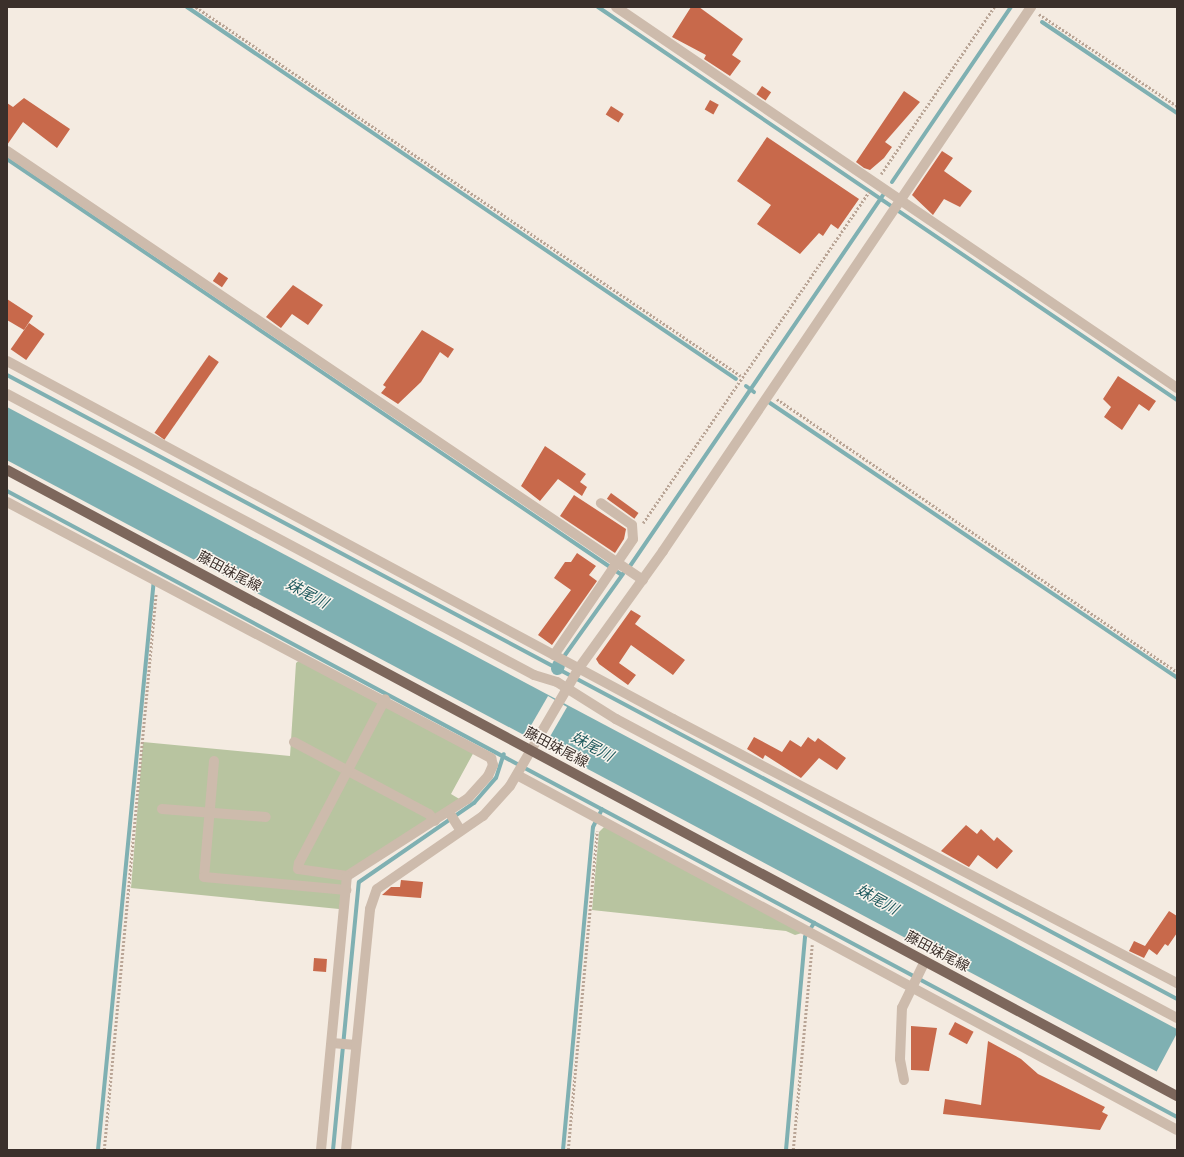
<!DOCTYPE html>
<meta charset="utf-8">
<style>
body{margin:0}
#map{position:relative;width:1184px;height:1157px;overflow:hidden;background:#f4ebe1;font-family:"Sofia Sans Condensed","Noto Sans JP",sans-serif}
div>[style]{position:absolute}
.green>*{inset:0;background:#b8c4a0}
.water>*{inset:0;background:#7fb0b2;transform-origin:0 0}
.pier>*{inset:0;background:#f4ebe1;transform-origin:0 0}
.stream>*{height:4px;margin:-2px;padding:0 2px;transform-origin:2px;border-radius:2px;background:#7fb0b2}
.canal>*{height:13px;margin:-6.5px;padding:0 6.5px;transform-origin:6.5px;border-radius:6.5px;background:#7fb0b2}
.building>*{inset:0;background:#c8694b;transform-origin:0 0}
.path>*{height:2.5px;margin-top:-1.25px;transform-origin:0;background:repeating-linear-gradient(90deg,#b9a596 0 2px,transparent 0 4px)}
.minor>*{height:10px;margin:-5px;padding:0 5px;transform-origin:5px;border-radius:5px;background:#cdbbac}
.major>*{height:10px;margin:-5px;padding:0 5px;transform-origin:5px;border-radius:5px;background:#7d675c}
span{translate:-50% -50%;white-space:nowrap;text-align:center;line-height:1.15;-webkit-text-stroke:3px #fbf5ee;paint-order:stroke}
.street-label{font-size:14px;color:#3b302b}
.water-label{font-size:15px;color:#1f5a5e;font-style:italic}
.frame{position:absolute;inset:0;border:8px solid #3b302b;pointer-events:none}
</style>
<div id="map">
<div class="green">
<i style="clip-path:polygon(302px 658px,475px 750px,451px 794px,461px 800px,347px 871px,339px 909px,131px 888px,143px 742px,290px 756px,296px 663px)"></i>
<i style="clip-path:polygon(605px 826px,802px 933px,795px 935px,786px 931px,592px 910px,599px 832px)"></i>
</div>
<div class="water">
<i style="left:7px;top:407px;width:1327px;height:47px;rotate:28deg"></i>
</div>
<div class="pier">
<i style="left:548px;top:696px;width:22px;height:45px;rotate:30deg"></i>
</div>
<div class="stream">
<i style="left:187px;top:7px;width:663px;rotate:34.12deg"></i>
<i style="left:598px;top:7px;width:700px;rotate:34.17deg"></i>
<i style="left:1042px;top:22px;width:163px;rotate:34deg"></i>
<i style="left:7px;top:159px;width:742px;rotate:34.08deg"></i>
<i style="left:892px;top:182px;width:212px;rotate:-55.8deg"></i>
<i style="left:7px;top:375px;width:1326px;rotate:28.07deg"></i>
<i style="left:746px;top:386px;width:10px;rotate:37deg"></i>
<i style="left:770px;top:403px;width:491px;rotate:34deg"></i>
<i style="left:7px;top:491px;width:1327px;rotate:28.15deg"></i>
<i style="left:628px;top:569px;width:454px;rotate:-55.7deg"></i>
<i style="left:565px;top:655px;width:100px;rotate:-54.4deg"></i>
<i style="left:98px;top:1150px;width:574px;rotate:-84.4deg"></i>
<i style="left:333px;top:1150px;width:269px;rotate:-84.5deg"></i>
<i style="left:359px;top:882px;width:140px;rotate:-34.5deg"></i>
<i style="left:474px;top:803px;width:33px;rotate:-49deg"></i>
<i style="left:496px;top:778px;width:25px;rotate:-72deg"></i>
<i style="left:563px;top:1150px;width:324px;rotate:-84.7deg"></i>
<i style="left:593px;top:827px;width:20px;rotate:-63deg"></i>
<i style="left:786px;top:1150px;width:214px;rotate:-84.9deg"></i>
<i style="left:805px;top:937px;width:17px;rotate:-57deg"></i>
</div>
<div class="canal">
<i style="left:557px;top:668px;width:3px;rotate:-72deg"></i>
</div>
<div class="building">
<i style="clip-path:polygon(691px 7px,699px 7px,743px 39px,732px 55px,741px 61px,730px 76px,704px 59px,706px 55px,672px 37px)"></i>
<i style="left:762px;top:86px;width:11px;height:10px;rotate:34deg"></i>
<i style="clip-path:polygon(904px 91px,920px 102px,885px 142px,892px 147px,884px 158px,870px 170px,864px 168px,856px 162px)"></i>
<i style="clip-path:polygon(24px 98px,70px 129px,57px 148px,23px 122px,7px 145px,7px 103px,13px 107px)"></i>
<i style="left:710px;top:100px;width:10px;height:11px;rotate:29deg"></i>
<i style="left:611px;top:106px;width:15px;height:10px;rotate:32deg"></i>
<i style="clip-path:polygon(767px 137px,859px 199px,838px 229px,831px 224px,823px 236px,819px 233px,800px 254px,757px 224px,771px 205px,737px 181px)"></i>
<i style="clip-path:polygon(942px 151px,953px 158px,944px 171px,972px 191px,960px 207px,944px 199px,933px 215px,912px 195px)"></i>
<i style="left:219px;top:272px;width:11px;height:11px;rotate:34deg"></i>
<i style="clip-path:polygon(293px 285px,323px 305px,308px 325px,292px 314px,281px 328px,266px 317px)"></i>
<i style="clip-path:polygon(7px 299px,33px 316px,24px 330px,7px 320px)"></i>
<i style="left:29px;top:323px;width:19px;height:32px;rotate:35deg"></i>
<i style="clip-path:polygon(422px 330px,454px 349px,448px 358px,440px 352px,421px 382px,398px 404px,381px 393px,386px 387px,383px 385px)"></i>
<i style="left:209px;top:355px;width:12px;height:95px;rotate:35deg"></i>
<i style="clip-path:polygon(1118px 376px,1156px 401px,1149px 411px,1139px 404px,1122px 430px,1104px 417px,1111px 407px,1103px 399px)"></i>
<i style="clip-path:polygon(545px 446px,586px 474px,580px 482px,587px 487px,582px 496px,558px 479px,540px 501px,521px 486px)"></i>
<i style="left:611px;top:493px;width:34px;height:7px;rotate:36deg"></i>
<i style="clip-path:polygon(574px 495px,626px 529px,624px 539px,615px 553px,560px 516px)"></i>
<i style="clip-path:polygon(577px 553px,596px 566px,589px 575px,597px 581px,552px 645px,538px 635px,571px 590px,554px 578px,565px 562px,571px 562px)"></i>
<i style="clip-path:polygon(631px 610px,641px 616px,635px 624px,685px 660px,673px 675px,631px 645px,619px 663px,636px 675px,628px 685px,599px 664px,596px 659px)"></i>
<i style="clip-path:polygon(754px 737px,782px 752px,790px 740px,801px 747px,808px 737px,815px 742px,818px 738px,846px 758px,837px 770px,819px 758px,801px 778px,765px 755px,763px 759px,747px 749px)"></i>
<i style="clip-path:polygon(966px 825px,977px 834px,981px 829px,994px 841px,997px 837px,1013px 851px,997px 869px,978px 855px,969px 867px,941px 851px)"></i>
<i style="clip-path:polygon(401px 880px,423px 882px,421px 898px,382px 895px,391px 887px,400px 887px)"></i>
<i style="clip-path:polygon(1169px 911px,1177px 916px,1177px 933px,1168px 946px,1165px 944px,1157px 955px,1149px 949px,1144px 958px,1129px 951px,1134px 941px,1145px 946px)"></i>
<i style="left:314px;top:958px;width:13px;height:13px;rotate:4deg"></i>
<i style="left:955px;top:1022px;width:21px;height:14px;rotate:28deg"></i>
<i style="clip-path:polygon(911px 1026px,937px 1028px,929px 1071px,911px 1070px)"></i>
<i style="clip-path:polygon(988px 1041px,1021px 1059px,1038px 1074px,1105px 1107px,1102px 1112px,1108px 1115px,1100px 1130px,943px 1114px,945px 1099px,981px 1105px)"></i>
</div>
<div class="path">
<i style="left:196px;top:7px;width:658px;rotate:34.1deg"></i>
<i style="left:1039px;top:14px;width:166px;rotate:33.7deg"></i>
<i style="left:881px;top:174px;width:202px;rotate:-55.9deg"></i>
<i style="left:777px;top:399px;width:484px;rotate:34.3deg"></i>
<i style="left:643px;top:523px;width:401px;rotate:-55.7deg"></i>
<i style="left:104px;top:1150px;width:559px;rotate:-84.67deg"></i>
<i style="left:568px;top:1150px;width:320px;rotate:-84.8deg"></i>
<i style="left:793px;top:1150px;width:206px;rotate:-84.7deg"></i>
</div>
<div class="minor">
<i style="left:616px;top:7px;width:678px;rotate:34.18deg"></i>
<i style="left:7px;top:151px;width:767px;rotate:34deg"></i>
<i style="left:7px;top:361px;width:756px;rotate:28.26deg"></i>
<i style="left:673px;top:719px;width:569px;rotate:27.65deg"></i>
<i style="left:7px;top:394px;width:597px;rotate:28.07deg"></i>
<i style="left:534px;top:675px;width:24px;rotate:17deg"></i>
<i style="left:557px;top:682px;width:70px;rotate:32.1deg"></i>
<i style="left:616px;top:719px;width:636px;rotate:28.06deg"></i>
<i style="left:7px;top:502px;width:548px;rotate:27.88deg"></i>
<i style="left:491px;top:758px;width:7px;rotate:74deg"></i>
<i style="left:493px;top:765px;width:12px;rotate:114deg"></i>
<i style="left:488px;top:776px;width:31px;rotate:132deg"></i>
<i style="left:467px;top:799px;width:143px;rotate:147.3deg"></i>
<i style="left:554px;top:655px;width:140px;rotate:-55.7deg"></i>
<i style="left:633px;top:539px;width:14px;rotate:-94deg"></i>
<i style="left:632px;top:525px;width:38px;rotate:-145deg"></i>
<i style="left:294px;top:742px;width:153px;rotate:28.1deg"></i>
<i style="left:429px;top:814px;width:9px;rotate:49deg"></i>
<i style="left:214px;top:761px;width:116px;rotate:94.9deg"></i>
<i style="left:204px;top:877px;width:143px;rotate:5.2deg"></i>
<i style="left:517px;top:775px;width:749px;rotate:28.27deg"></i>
<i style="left:162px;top:809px;width:104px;rotate:4.4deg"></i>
<i style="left:449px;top:812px;width:22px;rotate:58deg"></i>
<i style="left:347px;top:876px;width:49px;rotate:-171.9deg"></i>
<i style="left:298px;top:869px;width:6px;rotate:-81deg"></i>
<i style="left:299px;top:863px;width:185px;rotate:-62.3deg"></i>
<i style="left:332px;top:1043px;width:24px;rotate:5deg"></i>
<i style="left:904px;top:1080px;width:21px;rotate:-101deg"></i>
<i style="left:900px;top:1059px;width:51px;rotate:-87.8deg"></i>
<i style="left:902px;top:1008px;width:52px;rotate:-63.9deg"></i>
<i style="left:321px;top:1150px;width:275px;rotate:-84.6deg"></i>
<i style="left:346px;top:1150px;width:242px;rotate:-84.3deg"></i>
<i style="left:370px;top:909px;width:21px;rotate:-71deg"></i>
<i style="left:377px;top:889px;width:129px;rotate:-34.6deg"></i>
<i style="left:483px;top:816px;width:40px;rotate:-48deg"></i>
<i style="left:510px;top:786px;width:137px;rotate:-59.7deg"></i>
<i style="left:579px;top:668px;width:144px;rotate:-54.3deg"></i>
<i style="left:663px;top:551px;width:657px;rotate:-55.92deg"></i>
</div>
<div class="major">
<i style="left:7px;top:470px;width:1327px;rotate:28.15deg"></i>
</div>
<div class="street-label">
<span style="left:229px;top:572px;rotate:28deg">藤田妹尾線</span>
<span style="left:556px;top:748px;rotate:28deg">藤田妹尾線</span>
<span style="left:937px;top:952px;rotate:28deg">藤田妹尾線</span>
</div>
<div class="water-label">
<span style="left:307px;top:594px;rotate:28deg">妹尾川</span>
<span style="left:592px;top:747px;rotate:28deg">妹尾川</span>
<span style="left:877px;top:900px;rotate:29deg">妹尾川</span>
</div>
<div class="frame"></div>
</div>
